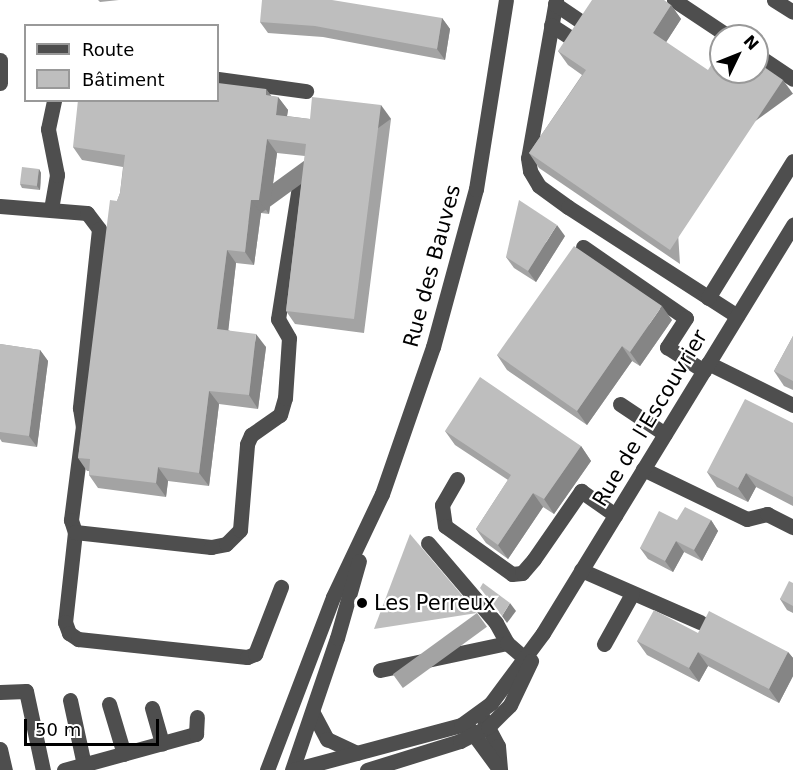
<!DOCTYPE html>
<meta charset="utf-8">
<style>
body{margin:0}
#map{position:relative;width:793px;height:770px;overflow:hidden;background:#fff;font-family:"DejaVu Sans",sans-serif}
div>[style]{position:absolute}
.minor>*{height:15px;margin:-7.5px;padding:0 7.5px;transform-origin:7.5px;border-radius:7.5px;background:#4e4e4e}
.wall>*{inset:0;background:#a3a3a3;transform-origin:0 0}
.shaded-wall>*{inset:0;background:#858585;transform-origin:0 0}
.building>*{inset:0;background:#bebebe;transform-origin:0 0}
.dots>*{width:16px;height:16px;translate:-50% -50%;box-sizing:border-box;border:3px solid #fff;border-radius:50%}
span{translate:-50% -50%;white-space:nowrap;text-align:center;line-height:1.15;-webkit-text-stroke:4.5px #fff;paint-order:stroke}
.street-label{font-size:21px;color:#000}
.poi-label{font-size:21px;color:#000}
.left{translate:0 -50%;text-align:left}
.legend{position:absolute;left:24px;top:24px;width:195px;height:78px;box-sizing:border-box;background:#fff;border:2px solid #999;margin:0;padding:8px 10px;list-style:none;font-size:18px;color:#000}
.legend li{display:flex;align-items:center;gap:12px;height:30px}
.legend b{width:30px;border:2px solid #999}
.north{position:absolute;left:709px;top:24px;width:60px;height:60px;box-sizing:border-box;background:#fff;border:2px solid #999;border-radius:50%;rotate:47deg;font-size:16px;font-weight:700;line-height:24px;text-align:center;color:#000}
.north::after{content:'';display:block;margin:auto;width:21px;height:27px;background:#000;clip-path:polygon(50% 0,100% 100%,50% 72%,0 100%)}
.scale{position:absolute;left:24px;top:719px;width:135px;height:27px;box-sizing:border-box;border:3px solid #000;border-top:0;padding-left:8px;font-size:18px;line-height:21px;white-space:nowrap;color:#000;-webkit-text-stroke:4px #fff;paint-order:stroke}
</style>
<div id="map">
<div class="minor">
<i style="left:556px;top:0;width:160px;rotate:100deg"></i>
<i style="left:528px;top:158px;width:13px;rotate:81deg"></i>
<i style="left:530px;top:171px;width:17px;rotate:59deg"></i>
<i style="left:539px;top:186px;width:36px;rotate:36deg"></i>
<i style="left:568px;top:207px;width:201px;rotate:32.8deg"></i>
<i style="left:674px;top:0;width:65px;rotate:33.7deg"></i>
<i style="left:774px;top:0;width:22px;rotate:32deg"></i>
<i style="left:555px;top:4px;width:36px;rotate:34deg"></i>
<i style="left:551px;top:25px;width:27px;rotate:33deg"></i>
<i style="left:757px;top:55px;width:43px;rotate:33.7deg"></i>
<i style="left:0;top:60px;width:23px;rotate:90deg"></i>
<i style="left:218px;top:79px;width:89px;rotate:7.8deg"></i>
<i style="left:0;top:206px;width:87px;rotate:4.6deg"></i>
<i style="left:87px;top:213px;width:20px;rotate:53deg"></i>
<i style="left:99px;top:229px;width:180px;rotate:96.1deg"></i>
<i style="left:80px;top:408px;width:18px;rotate:81deg"></i>
<i style="left:83px;top:426px;width:95px;rotate:97.3deg"></i>
<i style="left:71px;top:520px;width:13px;rotate:72deg"></i>
<i style="left:75px;top:532px;width:91px;rotate:96.3deg"></i>
<i style="left:65px;top:622px;width:12px;rotate:70deg"></i>
<i style="left:69px;top:633px;width:11px;rotate:34deg"></i>
<i style="left:78px;top:639px;width:170px;rotate:6.1deg"></i>
<i style="left:247px;top:657px;width:9px;rotate:-21deg"></i>
<i style="left:255px;top:654px;width:72px;rotate:-68.8deg"></i>
<i style="left:51px;top:209px;width:35px;rotate:-80deg"></i>
<i style="left:57px;top:175px;width:47px;rotate:-101.1deg"></i>
<i style="left:48px;top:129px;width:30px;rotate:-78deg"></i>
<i style="left:583px;top:247px;width:125px;rotate:34.6deg"></i>
<i style="left:686px;top:318px;width:35px;rotate:123deg"></i>
<i style="left:667px;top:347px;width:44px;rotate:33deg"></i>
<i style="left:708px;top:298px;width:161px;rotate:-58.2deg"></i>
<i style="left:708px;top:363px;width:95px;rotate:26.3deg"></i>
<i style="left:620px;top:404px;width:54px;rotate:33.7deg"></i>
<i style="left:643px;top:469px;width:115px;rotate:25.7deg"></i>
<i style="left:747px;top:519px;width:21px;rotate:-14deg"></i>
<i style="left:767px;top:514px;width:29px;rotate:27deg"></i>
<i style="left:457px;top:479px;width:30px;rotate:120deg"></i>
<i style="left:442px;top:505px;width:21px;rotate:82deg"></i>
<i style="left:445px;top:526px;width:82px;rotate:35.6deg"></i>
<i style="left:512px;top:574px;width:10px;rotate:-6deg"></i>
<i style="left:522px;top:573px;width:18px;rotate:-49deg"></i>
<i style="left:534px;top:559px;width:83px;rotate:-55.3deg"></i>
<i style="left:581px;top:491px;width:42px;rotate:35.2deg"></i>
<i style="left:75px;top:532px;width:137px;rotate:6.3deg"></i>
<i style="left:211px;top:547px;width:15px;rotate:-11deg"></i>
<i style="left:226px;top:544px;width:20px;rotate:-45deg"></i>
<i style="left:240px;top:530px;width:86px;rotate:-85.3deg"></i>
<i style="left:247px;top:444px;width:10px;rotate:-66deg"></i>
<i style="left:251px;top:435px;width:35px;rotate:-35deg"></i>
<i style="left:280px;top:415px;width:18px;rotate:-74deg"></i>
<i style="left:285px;top:398px;width:60px;rotate:-86.2deg"></i>
<i style="left:289px;top:338px;width:22px;rotate:-120deg"></i>
<i style="left:278px;top:319px;width:148px;rotate:-81deg"></i>
<i style="left:428px;top:543px;width:105px;rotate:49.6deg"></i>
<i style="left:496px;top:623px;width:23px;rotate:61deg"></i>
<i style="left:581px;top:570px;width:130px;rotate:23.6deg"></i>
<i style="left:604px;top:644px;width:57px;rotate:-60.8deg"></i>
<i style="left:380px;top:670px;width:130px;rotate:-12deg"></i>
<i style="left:507px;top:643px;width:30px;rotate:41deg"></i>
<i style="left:0;top:692px;width:26px;rotate:-2deg"></i>
<i style="left:26px;top:691px;width:81px;rotate:77.9deg"></i>
<i style="left:70px;top:700px;width:66px;rotate:77.8deg"></i>
<i style="left:109px;top:704px;width:52px;rotate:73.3deg"></i>
<i style="left:152px;top:708px;width:37px;rotate:74deg"></i>
<i style="left:313px;top:713px;width:30px;rotate:62deg"></i>
<i style="left:327px;top:739px;width:33px;rotate:25deg"></i>
<i style="left:483px;top:718px;width:32px;rotate:62deg"></i>
<i style="left:498px;top:746px;width:24px;rotate:85deg"></i>
<i style="left:469px;top:728px;width:51px;rotate:53.8deg"></i>
<i style="left:0;top:749px;width:22px;rotate:77deg"></i>
<i style="left:64px;top:770px;width:137px;rotate:-15.3deg"></i>
<i style="left:196px;top:734px;width:17px;rotate:-87deg"></i>
<i style="left:267px;top:770px;width:185px;rotate:-69.1deg"></i>
<i style="left:333px;top:597px;width:114px;rotate:-64.6deg"></i>
<i style="left:382px;top:494px;width:156px;rotate:-70.9deg"></i>
<i style="left:433px;top:347px;width:164px;rotate:-74.8deg"></i>
<i style="left:476px;top:189px;width:191px;rotate:-81deg"></i>
<i style="left:292px;top:770px;width:139px;rotate:-71.2deg"></i>
<i style="left:337px;top:638px;width:80px;rotate:-74.1deg"></i>
<i style="left:293px;top:770px;width:174px;rotate:-15deg"></i>
<i style="left:461px;top:725px;width:37px;rotate:-36deg"></i>
<i style="left:491px;top:703px;width:87px;rotate:-53.4deg"></i>
<i style="left:543px;top:633px;width:479px;rotate:-58.5deg"></i>
<i style="left:367px;top:770px;width:97px;rotate:-17.3deg"></i>
<i style="left:460px;top:741px;width:31px;rotate:-27deg"></i>
<i style="left:488px;top:727px;width:31px;rotate:-45deg"></i>
<i style="left:510px;top:705px;width:49px;rotate:-64.5deg"></i>
</div>
<div class="wall">
<i style="clip-path:polygon(98px 0,119px 0,100px 2px)"></i>
<i style="clip-path:polygon(671px 5px,681px 19px,666px 42px,680px 264px,539px 168px,529px 153px,582px 75px,568px 65px,558px 51px)"></i>
<i style="clip-path:polygon(442px 18px,450px 29px,445px 60px,323px 37px,268px 33px,260px 22px)"></i>
<i style="clip-path:polygon(266px 89px,271px 96px,278px 97px,288px 110px,287px 116px,310px 119px,391px 119px,364px 333px,295px 324px,286px 311px,305px 156px,277px 153px,269px 214px,261px 213px,254px 265px,236px 263px,228px 330px,266px 347px,258px 409px,219px 404px,209px 486px,168px 481px,166px 497px,98px 488px,89px 475px,89px 471px,87px 471px,78px 458px,117px 201px,120px 193px,123px 167px,82px 160px,73px 147px)"></i>
<i style="clip-path:polygon(39px 169px,41px 173px,40px 190px,22px 188px,20px 184px)"></i>
<i style="clip-path:polygon(565px 236px,536px 282px,514px 268px,506px 257px)"></i>
<i style="clip-path:polygon(672px 320px,640px 366px,632px 361px,587px 425px,507px 370px,497px 355px)"></i>
<i style="clip-path:polygon(793px 336px,793px 390px,784px 386px,774px 371px)"></i>
<i style="clip-path:polygon(0 344px,40px 350px,48px 361px,37px 447px,2px 442px,0 439px)"></i>
<i style="clip-path:polygon(793px 423px,793px 506px,756px 487px,748px 502px,717px 487px,707px 472px)"></i>
<i style="clip-path:polygon(445px 431px,581px 446px,591px 461px,554px 514px,543px 507px,508px 559px,486px 543px,476px 529px,508px 480px,455px 445px)"></i>
<i style="clip-path:polygon(677px 520px,711px 520px,718px 531px,702px 561px,684px 552px,673px 572px,648px 559px,640px 548px)"></i>
<i style="clip-path:polygon(793px 583px,793px 613px,787px 610px,780px 599px)"></i>
<i style="left:477px;top:613px;width:17px;height:104px;rotate:54deg"></i>
<i style="clip-path:polygon(698px 633px,788px 652px,793px 658px,793px 676px,779px 703px,708px 666px,699px 682px,647px 655px,637px 641px)"></i>
</div>
<div class="shaded-wall">
<i style="clip-path:polygon(671px 5px,681px 19px,663px 47px,653px 33px)"></i>
<i style="clip-path:polygon(442px 18px,450px 29px,445px 60px,437px 49px)"></i>
<i style="left:783px;top:80px;width:17px;height:204px;rotate:54deg"></i>
<i style="clip-path:polygon(266px 89px,276px 102px,266px 95px)"></i>
<i style="clip-path:polygon(278px 97px,288px 110px,285px 128px,276px 115px)"></i>
<i style="left:381px;top:105px;width:17px;height:216px;rotate:54deg"></i>
<i style="clip-path:polygon(267px 139px,277px 153px,269px 214px,259px 200px)"></i>
<i style="clip-path:polygon(39px 169px,41px 173px,40px 190px,37px 186px)"></i>
<i style="clip-path:polygon(251px 200px,261px 213px,254px 265px,245px 252px)"></i>
<i style="clip-path:polygon(557px 225px,565px 236px,536px 282px,528px 271px)"></i>
<i style="clip-path:polygon(227px 250px,236px 263px,227px 342px,217px 329px)"></i>
<i style="clip-path:polygon(662px 306px,672px 320px,640px 366px,630px 352px)"></i>
<i style="clip-path:polygon(256px 334px,266px 347px,258px 409px,249px 395px)"></i>
<i style="clip-path:polygon(622px 346px,632px 361px,587px 425px,577px 411px)"></i>
<i style="clip-path:polygon(40px 350px,48px 361px,37px 447px,29px 436px)"></i>
<i style="clip-path:polygon(209px 391px,219px 404px,209px 486px,199px 473px)"></i>
<i style="clip-path:polygon(581px 446px,591px 461px,554px 514px,544px 499px)"></i>
<i style="clip-path:polygon(158px 467px,168px 481px,166px 497px,156px 483px)"></i>
<i style="clip-path:polygon(746px 473px,756px 487px,748px 502px,738px 488px)"></i>
<i style="clip-path:polygon(533px 493px,543px 507px,508px 559px,498px 545px)"></i>
<i style="clip-path:polygon(711px 520px,718px 531px,702px 561px,694px 550px)"></i>
<i style="clip-path:polygon(676px 541px,684px 552px,673px 572px,665px 561px)"></i>
<i style="clip-path:polygon(510px 603px,516px 611px,507px 623px,502px 616px)"></i>
<i style="clip-path:polygon(698px 652px,708px 666px,699px 682px,689px 668px)"></i>
<i style="clip-path:polygon(788px 652px,793px 658px,793px 676px,779px 703px,769px 689px)"></i>
</div>
<div class="building">
<i style="clip-path:polygon(262px 0,332px 0,442px 18px,437px 49px,315px 26px,260px 22px)"></i>
<i style="clip-path:polygon(592px 0,664px 0,671px 5px,653px 33px,708px 70px,721px 49px,721px 72px,757px 72px,757px 62px,783px 80px,670px 250px,529px 153px,586px 70px,558px 51px)"></i>
<i style="clip-path:polygon(218px 83px,266px 89px,266px 95px,278px 97px,276px 115px,310px 119px,312px 97px,381px 105px,354px 319px,286px 311px,306px 144px,267px 139px,259px 200px,251px 200px,245px 252px,227px 250px,217px 329px,256px 334px,249px 395px,209px 391px,199px 473px,158px 467px,156px 483px,89px 475px,90px 459px,78px 458px,110px 200px,117px 201px,120px 193px,125px 155px,73px 147px,78px 100px,218px 100px)"></i>
<i style="left:22px;top:167px;width:17px;height:17px;rotate:7deg"></i>
<i style="clip-path:polygon(519px 200px,557px 225px,528px 271px,506px 257px)"></i>
<i style="clip-path:polygon(574px 246px,662px 306px,630px 352px,622px 346px,577px 411px,497px 355px)"></i>
<i style="clip-path:polygon(793px 336px,793px 381px,774px 371px)"></i>
<i style="clip-path:polygon(0 344px,40px 350px,29px 436px,0 432px)"></i>
<i style="clip-path:polygon(480px 377px,581px 446px,544px 499px,533px 493px,498px 545px,476px 529px,511px 475px,445px 431px)"></i>
<i style="clip-path:polygon(745px 399px,793px 423px,793px 497px,746px 473px,738px 488px,707px 472px)"></i>
<i style="clip-path:polygon(685px 507px,711px 520px,694px 550px,676px 541px,665px 561px,640px 548px,659px 511px,677px 520px)"></i>
<i style="clip-path:polygon(410px 534px,477px 613px,374px 629px)"></i>
<i style="clip-path:polygon(789px 581px,793px 583px,793px 606px,780px 599px)"></i>
<i style="clip-path:polygon(483px 583px,510px 603px,502px 616px,480px 588px)"></i>
<i style="clip-path:polygon(654px 610px,698px 633px,709px 611px,788px 652px,769px 689px,698px 652px,689px 668px,637px 641px)"></i>
</div>
<div class="dots">
<i style="left:362px;top:603px;background:#000"></i>
</div>
<div class="street-label">
<span style="left:432px;top:266px;rotate:-75deg">Rue des Bauves</span>
<span style="left:650px;top:418px;rotate:-59deg">Rue de l'Escouvrier</span>
</div>
<div class="poi-label">
<span class="left" style="left:374px;top:603px">Les Perreux</span>
</div>
<ul class="legend">
<li><b style="height:8px;background:#4e4e4e"></b>Route</li>
<li><b style="height:16px;background:#bebebe"></b>Bâtiment</li>
</ul>
<div class="north">N</div>
<div class="scale">50 m</div>
</div>
